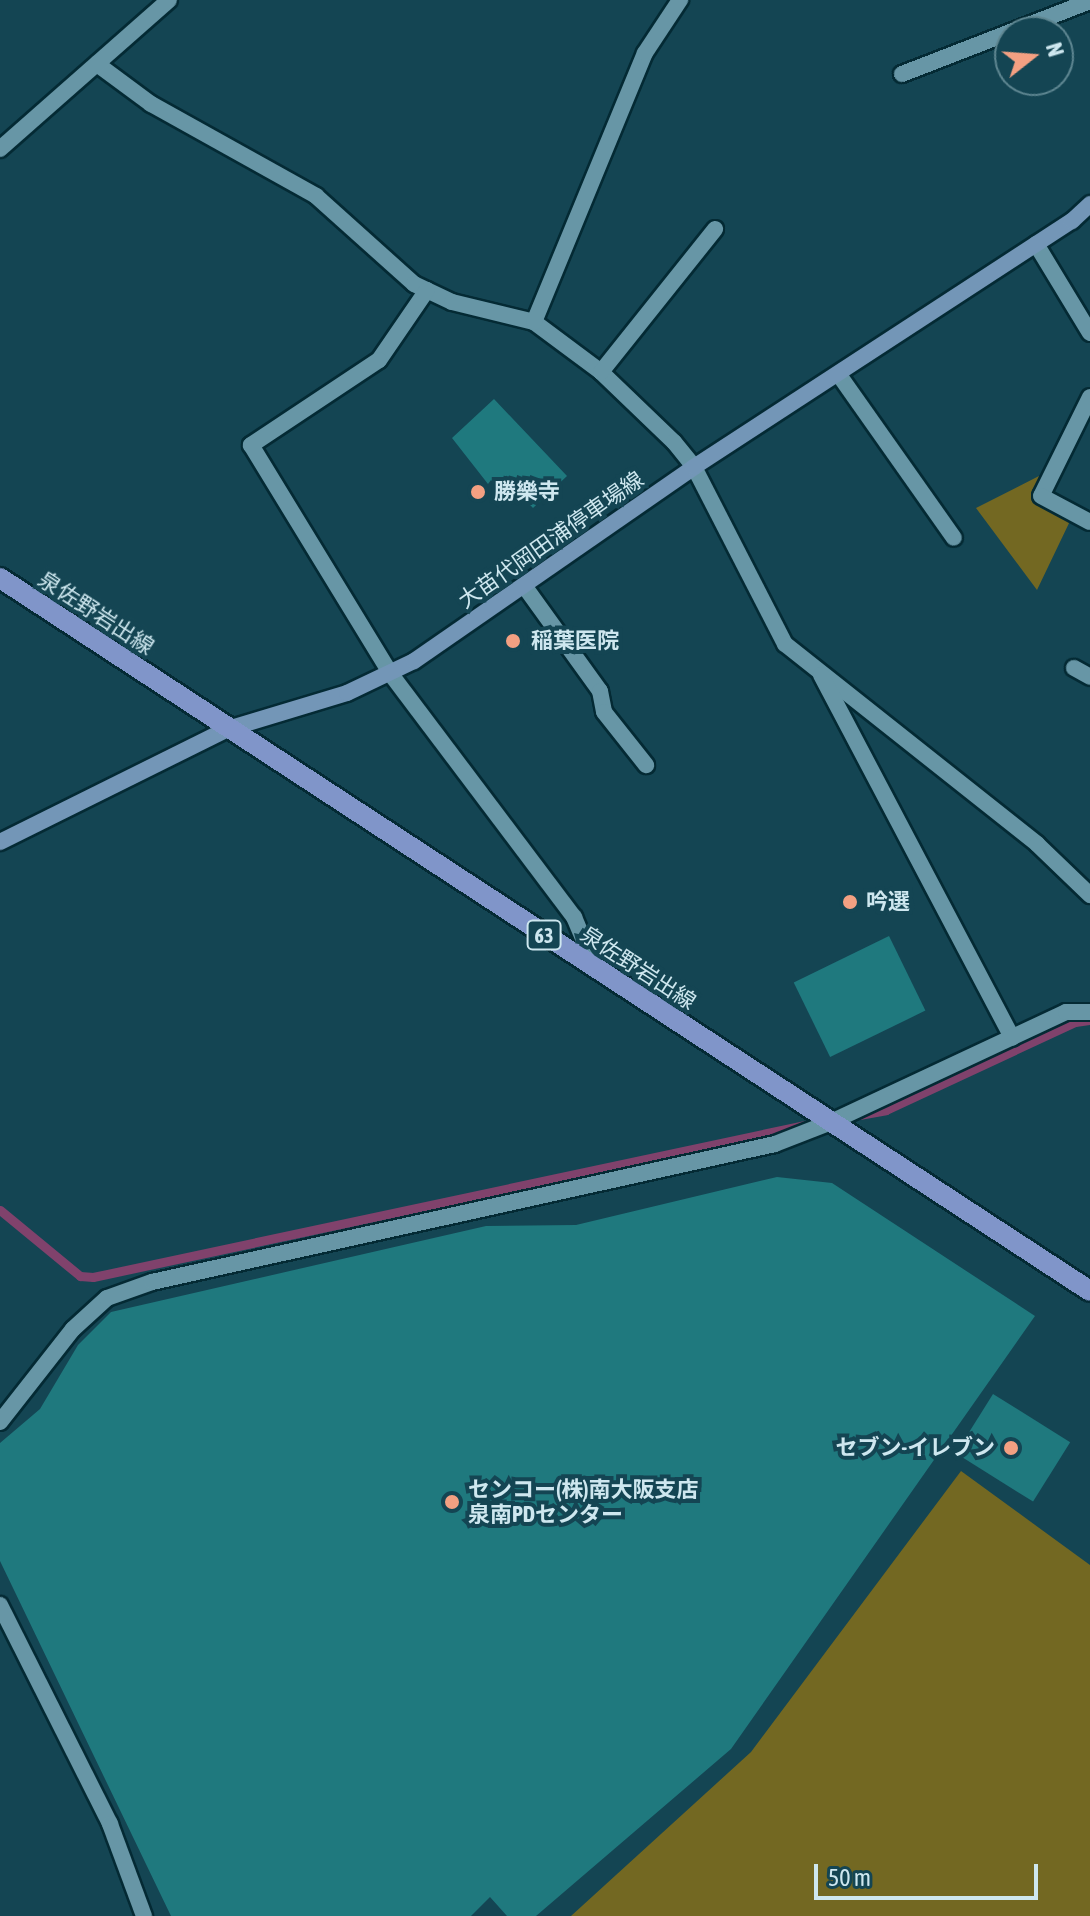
<!DOCTYPE html>
<meta charset="utf-8">
<style>
body{margin:0}
#map{position:relative;width:1090px;height:1916px;overflow:hidden;background:#144553;font-family:"Asap Condensed","Noto Sans JP",sans-serif}
div>[style]{position:absolute}
.green>*{inset:0;background:#736822}
.stream>*{height:9px;margin:-4.5px;padding:0 4.5px;transform-origin:4.5px;border-radius:4.5px;background:#80426c}
.building>*{inset:0;background:#1f797e;transform-origin:0 0}
.roads{filter:drop-shadow(2px 0 #042a34) drop-shadow(-2px 0 #042a34) drop-shadow(0 2px #042a34) drop-shadow(0 -2px #042a34)}
.minor>*{height:16px;margin:-8px;padding:0 8px;transform-origin:8px;border-radius:8px;background:#6796a6}
.tertiary>*{height:16px;margin:-8px;padding:0 8px;transform-origin:8px;border-radius:8px;background:#6796a6}
.secondary>*{height:16px;margin:-8px;padding:0 8px;transform-origin:8px;border-radius:8px;background:#7396b7}
.primary>*{height:20px;margin:-10px;padding:0 10px;transform-origin:10px;border-radius:10px;background:#8095c9}
.dots>*{width:22px;height:22px;translate:-50% -50%;box-sizing:border-box;border:4px solid #144553;border-radius:50%}
span{translate:-50% -50%;white-space:nowrap;text-align:center;line-height:1.15;-webkit-text-stroke:8px #144553;paint-order:stroke}
.shield-label span{padding:2px 6px;background:#144553;border:2px solid;border-radius:6px;-webkit-text-stroke-width:0}
.shield-label{font-size:20px;color:#cee7ef;font-weight:700}
.poi-label{font-size:22px;color:#cee7ef;font-weight:700}
.left{translate:0 -50%;text-align:left}
.right{translate:-100% -50%;text-align:right}
.street-label{font-size:22px;color:#cee7ef}
.north{position:absolute;left:994px;top:16px;width:80px;height:80px;box-sizing:border-box;background:#144553;border:2px solid #5e8691;border-radius:50%;rotate:73deg;font-size:22px;font-weight:700;line-height:32px;text-align:center;color:#cee7ef}
.north::after{content:'';display:block;margin:auto;width:28px;height:36px;background:#f3a082;clip-path:polygon(50% 0,100% 100%,50% 72%,0 100%)}
.scale{position:absolute;left:814px;top:1864px;width:224px;height:36px;box-sizing:border-box;border:4px solid #cee7ef;border-top:0;padding-left:10px;font-size:24px;line-height:28px;white-space:nowrap;color:#cee7ef;-webkit-text-stroke:6px #144553;paint-order:stroke}
</style>
<div id="map">
<div class="green">
<i style="clip-path:polygon(1039px 476px,1037px 504px,1071px 519px,1037px 590px,976px 508px)"></i>
<i style="clip-path:polygon(961px 1471px,1090px 1565px,1090px 1916px,571px 1916px,751px 1752px)"></i>
</div>
<div class="stream">
<i style="left:859px;top:1115px;width:27px;rotate:-10deg"></i>
<i style="left:886px;top:1110px;width:208px;rotate:-25deg"></i>
<i style="left:1075px;top:1022px;width:15px;rotate:-8deg"></i>
<i style="left:0;top:1210px;width:104px;rotate:39.5deg"></i>
<i style="left:80px;top:1276px;width:13px;rotate:4deg"></i>
<i style="left:93px;top:1277px;width:732px;rotate:-12.06deg"></i>
</div>
<div class="building">
<i style="clip-path:polygon(494px 399px,567px 476px,533px 508px,508px 482px,500px 490px,491px 480px,488px 484px,452px 438px)"></i>
<i style="left:889px;top:936px;width:83px;height:106px;rotate:64deg"></i>
<i style="clip-path:polygon(777px 1177px,832px 1183px,1035px 1316px,731px 1749px,536px 1916px,507px 1916px,490px 1897px,471px 1916px,171px 1916px,0 1561px,0 1443px,40px 1409px,78px 1345px,111px 1312px,486px 1226px,576px 1225px)"></i>
<i style="left:993px;top:1394px;width:91px;height:70px;rotate:32deg"></i>
</div>
<div class="roads">
<div class="minor">
<i style="left:97px;top:64px;width:67px;rotate:36.5deg"></i>
<i style="left:151px;top:104px;width:189px;rotate:29.1deg"></i>
<i style="left:316px;top:196px;width:132px;rotate:41.9deg"></i>
<i style="left:414px;top:284px;width:42px;rotate:25.3deg"></i>
<i style="left:452px;top:302px;width:84px;rotate:13.7deg"></i>
<i style="left:534px;top:322px;width:84px;rotate:36.7deg"></i>
<i style="left:601px;top:372px;width:101px;rotate:43.8deg"></i>
<i style="left:674px;top:442px;width:32px;rotate:51deg"></i>
<i style="left:694px;top:467px;width:199px;rotate:62.8deg"></i>
<i style="left:785px;top:644px;width:322px;rotate:38.4deg"></i>
<i style="left:1037px;top:844px;width:74px;rotate:43.9deg"></i>
<i style="left:902px;top:74px;width:202px;rotate:-21.2deg"></i>
<i style="left:0;top:149px;width:225px;rotate:-41.4deg"></i>
<i style="left:1036px;top:244px;width:104px;rotate:58.8deg"></i>
<i style="left:427px;top:290px;width:85px;rotate:124.4deg"></i>
<i style="left:379px;top:360px;width:154px;rotate:146.4deg"></i>
<i style="left:251px;top:445px;width:267px;rotate:58.6deg"></i>
<i style="left:390px;top:673px;width:306px;rotate:53deg"></i>
<i style="left:574px;top:917px;width:54px;rotate:67.2deg"></i>
<i style="left:534px;top:322px;width:291px;rotate:-67.6deg"></i>
<i style="left:645px;top:53px;width:64px;rotate:-56.6deg"></i>
<i style="left:601px;top:372px;width:183px;rotate:-51.4deg"></i>
<i style="left:839px;top:375px;width:199px;rotate:54.8deg"></i>
<i style="left:1090px;top:397px;width:110px;rotate:116.3deg"></i>
<i style="left:1041px;top:496px;width:55px;rotate:28deg"></i>
<i style="left:525px;top:587px;width:128px;rotate:54.2deg"></i>
<i style="left:600px;top:691px;width:21px;rotate:79deg"></i>
<i style="left:604px;top:712px;width:68px;rotate:51.6deg"></i>
<i style="left:1074px;top:668px;width:18px;rotate:29deg"></i>
<i style="left:821px;top:675px;width:410px;rotate:62.2deg"></i>
<i style="left:831px;top:1122px;width:259px;rotate:-25.1deg"></i>
<i style="left:1066px;top:1012px;width:24px"></i>
</div>
<div class="tertiary">
<i style="left:0;top:1422px;width:118px;rotate:-51.9deg"></i>
<i style="left:73px;top:1329px;width:46px;rotate:-42.4deg"></i>
<i style="left:107px;top:1298px;width:48px;rotate:-19.6deg"></i>
<i style="left:152px;top:1282px;width:638px;rotate:-12.49deg"></i>
<i style="left:775px;top:1144px;width:60px;rotate:-21.4deg"></i>
<i style="left:0;top:1605px;width:245px;rotate:63.3deg"></i>
<i style="left:110px;top:1824px;width:98px;rotate:69.7deg"></i>
</div>
<div class="secondary">
<i style="left:0;top:842px;width:254px;rotate:-26.4deg"></i>
<i style="left:228px;top:729px;width:124px;rotate:-16.8deg"></i>
<i style="left:347px;top:693px;width:74px;rotate:-25.5deg"></i>
<i style="left:414px;top:661px;width:341px;rotate:-34.7deg"></i>
<i style="left:694px;top:467px;width:451px;rotate:-33.1deg"></i>
<i style="left:1072px;top:221px;width:25px;rotate:-43deg"></i>
</div>
<div class="primary">
<i style="left:0;top:578px;width:1302px;rotate:33.19deg"></i>
</div>
</div>
<div class="dots">
<i style="left:478px;top:492px;background:#f3a082"></i>
<i style="left:513px;top:641px;background:#f3a082"></i>
<i style="left:850px;top:902px;background:#f3a082"></i>
<i style="left:1011px;top:1448px;background:#f3a082"></i>
<i style="left:452px;top:1502px;background:#f3a082"></i>
</div>
<div class="shield-label">
<span style="left:544px;top:935px">63</span>
</div>
<div class="poi-label">
<span class="left" style="left:494px;top:492px">勝樂寺</span>
<span class="left" style="left:531px;top:641px">稲葉医院</span>
<span class="left" style="left:866px;top:902px">吟選</span>
<span class="right" style="left:995px;top:1448px">セブン-イレブン</span>
<span class="left" style="left:468px;top:1502px">センコー(株)南大阪支店<br>泉南PDセンター</span>
</div>
<div class="street-label">
<span style="left:551px;top:540px;rotate:-35deg">大苗代岡田浦停車場線</span>
<span style="left:96px;top:613px;rotate:33deg">泉佐野岩出線</span>
<span style="left:638px;top:968px;rotate:33deg">泉佐野岩出線</span>
</div>
<div class="north">N</div>
<div class="scale">50 m</div>
</div>
